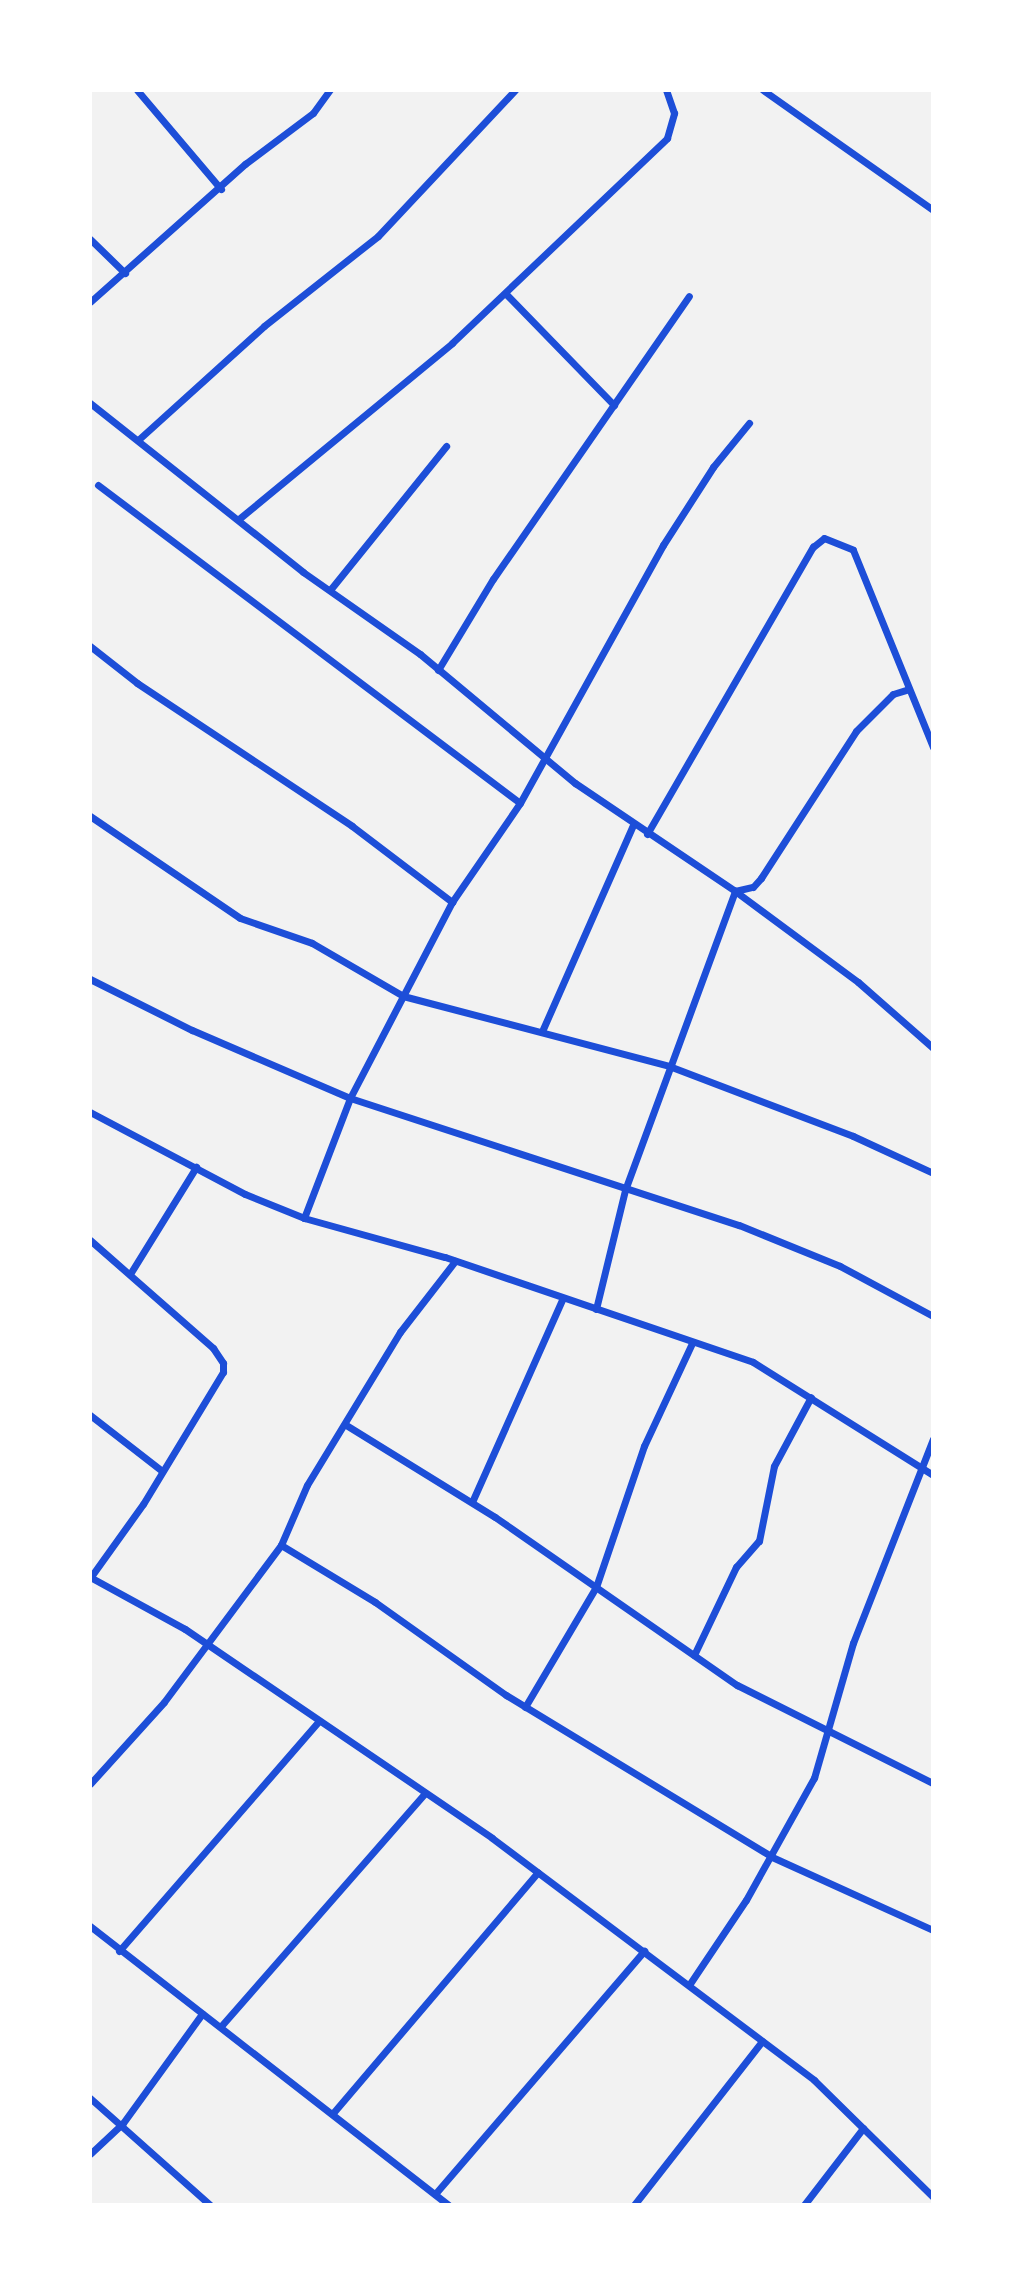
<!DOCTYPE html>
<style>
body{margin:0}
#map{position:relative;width:1023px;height:2295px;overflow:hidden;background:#f2f2f2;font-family:"IBM Plex Sans",sans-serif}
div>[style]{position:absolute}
.minor>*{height:7px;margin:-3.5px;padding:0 3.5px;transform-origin:3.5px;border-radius:3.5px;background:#1d4ed8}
span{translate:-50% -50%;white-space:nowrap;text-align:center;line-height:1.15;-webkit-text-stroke:7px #fff;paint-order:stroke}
.frame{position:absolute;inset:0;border:92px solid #fff;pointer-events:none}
</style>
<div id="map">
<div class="minor">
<i style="left:137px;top:90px;width:130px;rotate:49.7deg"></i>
<i style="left:763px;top:90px;width:208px;rotate:35.2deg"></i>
<i style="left:90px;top:239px;width:49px;rotate:44.2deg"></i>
<i style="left:506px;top:294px;width:155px;rotate:45.8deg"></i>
<i style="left:90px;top:302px;width:208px;rotate:-41.7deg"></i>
<i style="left:245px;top:164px;width:85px;rotate:-36.9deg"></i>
<i style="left:313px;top:113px;width:29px;rotate:-54deg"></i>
<i style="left:90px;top:403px;width:272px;rotate:38.4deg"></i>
<i style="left:303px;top:572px;width:143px;rotate:35deg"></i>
<i style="left:420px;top:654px;width:202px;rotate:39.8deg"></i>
<i style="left:575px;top:783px;width:193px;rotate:34deg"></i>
<i style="left:735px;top:891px;width:153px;rotate:36.5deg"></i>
<i style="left:858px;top:982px;width:100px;rotate:41.3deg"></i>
<i style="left:138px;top:440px;width:170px;rotate:-42.1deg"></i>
<i style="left:264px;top:326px;width:145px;rotate:-38.3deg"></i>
<i style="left:378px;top:236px;width:200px;rotate:-46.8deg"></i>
<i style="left:98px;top:485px;width:528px;rotate:37deg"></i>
<i style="left:240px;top:518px;width:275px;rotate:-39.5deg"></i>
<i style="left:452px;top:343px;width:297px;rotate:-43.6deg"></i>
<i style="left:667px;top:138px;width:26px;rotate:-74deg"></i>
<i style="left:674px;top:113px;width:24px;rotate:-109deg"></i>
<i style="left:330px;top:590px;width:185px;rotate:-51.1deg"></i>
<i style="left:90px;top:646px;width:60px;rotate:38.2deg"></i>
<i style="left:137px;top:683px;width:258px;rotate:33.6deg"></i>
<i style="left:352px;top:826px;width:126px;rotate:37.2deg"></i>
<i style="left:438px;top:670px;width:106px;rotate:-58.9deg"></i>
<i style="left:493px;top:579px;width:344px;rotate:-55.3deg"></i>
<i style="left:90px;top:816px;width:181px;rotate:34.2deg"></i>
<i style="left:240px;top:918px;width:76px;rotate:19.1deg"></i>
<i style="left:312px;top:943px;width:105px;rotate:30.2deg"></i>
<i style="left:403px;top:996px;width:275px;rotate:14.7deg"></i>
<i style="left:669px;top:1066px;width:197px;rotate:20.8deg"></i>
<i style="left:853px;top:1136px;width:88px;rotate:24.8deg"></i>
<i style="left:647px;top:834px;width:332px;rotate:-60deg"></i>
<i style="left:813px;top:547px;width:14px;rotate:-39deg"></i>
<i style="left:824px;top:538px;width:31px;rotate:22deg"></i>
<i style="left:853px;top:550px;width:213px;rotate:67.9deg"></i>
<i style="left:90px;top:979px;width:114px;rotate:26.6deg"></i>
<i style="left:192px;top:1030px;width:172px;rotate:23.3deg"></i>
<i style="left:350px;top:1098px;width:409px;rotate:18.1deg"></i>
<i style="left:739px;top:1225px;width:109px;rotate:22.1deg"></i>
<i style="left:840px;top:1266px;width:106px;rotate:28.3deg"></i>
<i style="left:543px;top:1029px;width:223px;rotate:-66.2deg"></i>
<i style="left:90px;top:1112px;width:175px;rotate:27.9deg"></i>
<i style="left:245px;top:1194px;width:64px;rotate:22.1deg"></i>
<i style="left:304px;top:1218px;width:146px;rotate:15.5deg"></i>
<i style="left:445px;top:1257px;width:325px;rotate:18.8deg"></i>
<i style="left:753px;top:1362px;width:213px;rotate:32.1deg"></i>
<i style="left:304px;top:1218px;width:129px;rotate:-69deg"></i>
<i style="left:350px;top:1098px;width:221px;rotate:-62.5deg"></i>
<i style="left:452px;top:902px;width:120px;rotate:-55.5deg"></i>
<i style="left:520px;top:803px;width:295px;rotate:-61deg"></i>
<i style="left:663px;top:545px;width:93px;rotate:-57.3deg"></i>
<i style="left:713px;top:467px;width:57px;rotate:-50.7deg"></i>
<i style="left:90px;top:1240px;width:164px;rotate:41.3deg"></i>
<i style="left:213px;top:1348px;width:18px;rotate:56deg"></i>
<i style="left:223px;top:1363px;width:9px;rotate:90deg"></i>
<i style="left:223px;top:1372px;width:154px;rotate:121.2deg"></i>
<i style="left:143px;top:1504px;width:91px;rotate:125.6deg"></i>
<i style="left:130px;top:1274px;width:126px;rotate:-58.3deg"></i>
<i style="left:596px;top:1309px;width:122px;rotate:-76.3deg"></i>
<i style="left:625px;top:1190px;width:319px;rotate:-69.8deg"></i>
<i style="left:735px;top:891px;width:18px;rotate:-13deg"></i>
<i style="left:753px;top:887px;width:12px;rotate:-48deg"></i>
<i style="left:761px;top:878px;width:175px;rotate:-57.1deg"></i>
<i style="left:856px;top:731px;width:52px;rotate:-45deg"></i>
<i style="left:893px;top:694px;width:14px;rotate:-17deg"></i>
<i style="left:90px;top:1415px;width:90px;rotate:37.8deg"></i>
<i style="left:346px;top:1425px;width:175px;rotate:31.7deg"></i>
<i style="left:495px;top:1517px;width:295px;rotate:34.8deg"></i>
<i style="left:737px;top:1685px;width:219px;rotate:26.6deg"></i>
<i style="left:472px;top:1502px;width:223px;rotate:-66deg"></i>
<i style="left:281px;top:1545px;width:110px;rotate:31.2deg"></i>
<i style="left:375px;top:1602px;width:161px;rotate:35.4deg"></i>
<i style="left:506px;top:1695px;width:311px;rotate:31.3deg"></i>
<i style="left:772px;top:1857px;width:177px;rotate:24.4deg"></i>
<i style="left:90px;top:1577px;width:108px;rotate:28.7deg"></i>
<i style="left:185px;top:1629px;width:371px;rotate:34.2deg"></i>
<i style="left:492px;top:1838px;width:403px;rotate:36.9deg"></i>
<i style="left:814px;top:2080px;width:167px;rotate:44.5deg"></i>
<i style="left:694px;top:1655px;width:98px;rotate:-64.5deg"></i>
<i style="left:736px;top:1567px;width:35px;rotate:-49deg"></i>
<i style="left:759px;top:1541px;width:76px;rotate:-78.7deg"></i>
<i style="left:774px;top:1466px;width:78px;rotate:-61.8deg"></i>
<i style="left:525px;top:1707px;width:139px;rotate:-59.4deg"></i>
<i style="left:596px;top:1587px;width:149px;rotate:-71.2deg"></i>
<i style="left:644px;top:1446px;width:114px;rotate:-65deg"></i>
<i style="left:90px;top:1784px;width:110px;rotate:-47.9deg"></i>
<i style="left:164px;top:1702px;width:196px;rotate:-53.3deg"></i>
<i style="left:281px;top:1545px;width:65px;rotate:-66.6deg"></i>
<i style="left:307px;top:1485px;width:179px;rotate:-58.7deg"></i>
<i style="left:400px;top:1332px;width:90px;rotate:-52.2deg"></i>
<i style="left:90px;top:1926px;width:454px;rotate:37.9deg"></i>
<i style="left:119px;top:1951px;width:303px;rotate:-49deg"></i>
<i style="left:689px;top:1985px;width:102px;rotate:-56.2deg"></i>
<i style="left:746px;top:1900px;width:140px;rotate:-60.9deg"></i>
<i style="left:814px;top:1778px;width:141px;rotate:-73.9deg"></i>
<i style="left:853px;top:1643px;width:219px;rotate:-68.6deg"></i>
<i style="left:222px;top:2025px;width:308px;rotate:-48.8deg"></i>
<i style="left:90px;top:2098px;width:161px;rotate:41.7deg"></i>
<i style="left:333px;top:2113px;width:316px;rotate:-49.6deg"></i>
<i style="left:90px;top:2154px;width:45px;rotate:-43.2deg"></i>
<i style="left:123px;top:2123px;width:135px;rotate:-54.1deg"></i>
<i style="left:435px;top:2194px;width:321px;rotate:-49.3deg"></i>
<i style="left:634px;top:2205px;width:208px;rotate:-52deg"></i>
<i style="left:804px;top:2205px;width:97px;rotate:-52.5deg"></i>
</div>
<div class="frame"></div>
</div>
